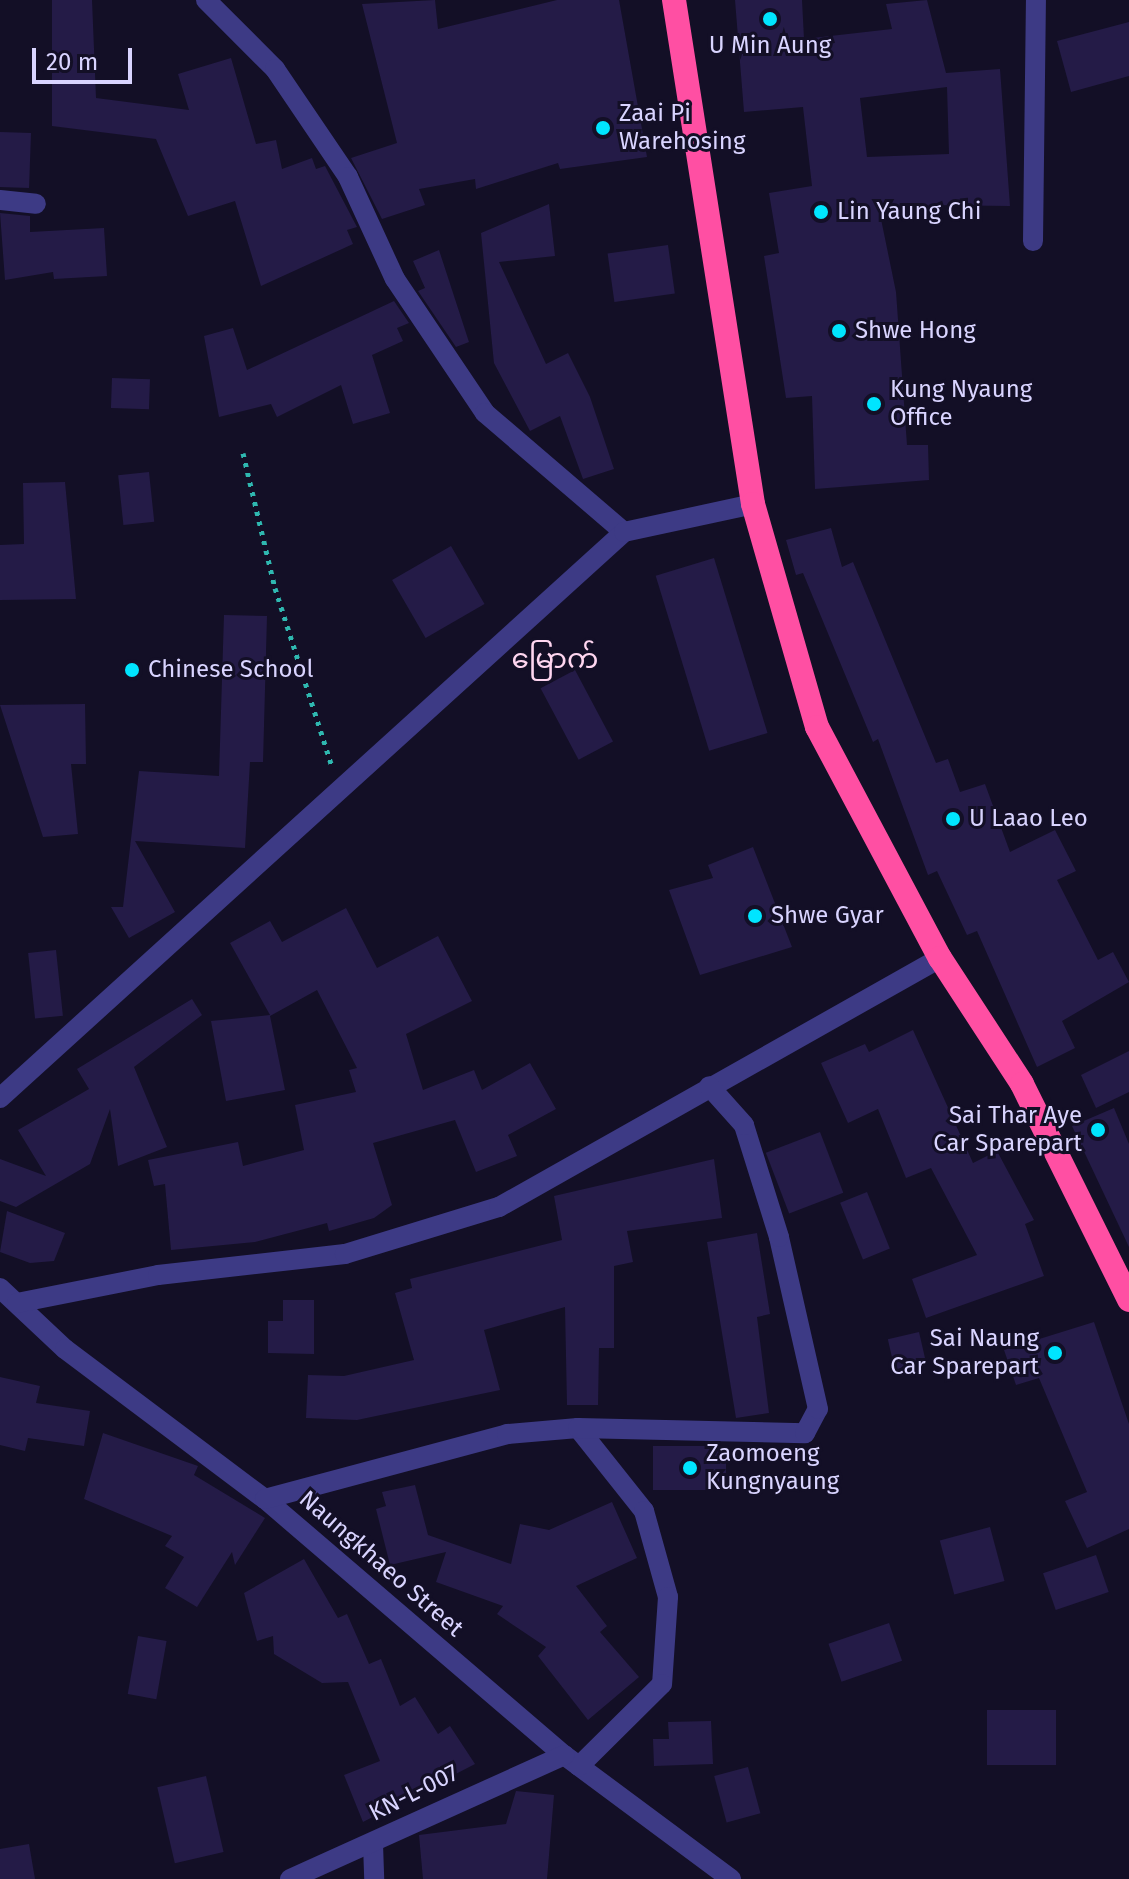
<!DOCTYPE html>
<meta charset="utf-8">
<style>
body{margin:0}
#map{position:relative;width:1129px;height:1879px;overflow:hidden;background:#130f26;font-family:"Fira Sans","Noto Sans Myanmar",sans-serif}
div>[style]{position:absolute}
.building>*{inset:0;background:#241b47;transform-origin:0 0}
.path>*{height:5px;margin-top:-2.5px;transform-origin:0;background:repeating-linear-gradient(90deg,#2fb8b0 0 4px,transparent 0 10px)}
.minor>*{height:20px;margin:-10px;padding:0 10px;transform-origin:10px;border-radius:10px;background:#3d3a85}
.highway>*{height:24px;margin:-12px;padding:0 12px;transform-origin:12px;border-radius:12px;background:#ff4fa3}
.dots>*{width:22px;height:22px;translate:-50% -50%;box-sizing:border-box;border:4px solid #130f26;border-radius:50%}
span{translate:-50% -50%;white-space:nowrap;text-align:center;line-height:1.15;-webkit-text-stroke:6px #130f26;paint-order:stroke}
.poi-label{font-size:24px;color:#d9d4ff}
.left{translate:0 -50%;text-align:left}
.right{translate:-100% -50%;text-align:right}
.street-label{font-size:24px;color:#d9d4ff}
.quarter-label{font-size:28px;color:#ffd6f0}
.scale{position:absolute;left:32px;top:48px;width:100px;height:36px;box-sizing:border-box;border:4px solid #d9d4ff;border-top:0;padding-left:10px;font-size:24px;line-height:28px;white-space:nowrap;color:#d9d4ff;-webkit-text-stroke:6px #130f26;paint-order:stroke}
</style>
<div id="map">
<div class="building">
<i style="clip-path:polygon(52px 0,92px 0,96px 98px,189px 110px,178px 74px,231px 58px,256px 144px,276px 140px,282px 169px,312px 158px,316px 169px,325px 166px,357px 227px,347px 230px,353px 244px,261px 286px,235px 201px,188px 216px,156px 139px,52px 126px)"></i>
<i style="clip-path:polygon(435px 0,438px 29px,557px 0,619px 0,647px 157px,560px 169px,558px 163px,476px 189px,475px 179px,419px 189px,425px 205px,382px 219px,351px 158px,397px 143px,362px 4px)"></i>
<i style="clip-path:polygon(evenodd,735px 0,802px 0,804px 39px,892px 29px,886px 4px,927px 0,946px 73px,1000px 69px,1010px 206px,931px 205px,932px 216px,881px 219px,896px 292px,907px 445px,928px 445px,929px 480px,815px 489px,812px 396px,786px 398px,764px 256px,779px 253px,769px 193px,812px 186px,803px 107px,744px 112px,735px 0,947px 87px,949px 154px,867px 157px,860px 98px,947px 87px)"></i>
<i style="clip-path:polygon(1129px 22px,1129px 76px,1071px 92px,1057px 41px)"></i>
<i style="left:0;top:132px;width:31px;height:55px;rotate:2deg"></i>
<i style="clip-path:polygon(549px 204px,555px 256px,499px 262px,546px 364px,568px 353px,590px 397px,614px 469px,583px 479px,560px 416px,530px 431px,494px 363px,481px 233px)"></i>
<i style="clip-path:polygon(0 213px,30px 216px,30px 232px,104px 228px,107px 276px,54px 279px,53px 272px,5px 280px)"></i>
<i style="left:668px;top:245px;width:49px;height:61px;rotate:82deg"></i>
<i style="clip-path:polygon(439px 250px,469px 342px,456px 347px,418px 291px,425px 288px,413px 261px)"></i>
<i style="clip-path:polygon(394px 301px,409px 323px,397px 328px,403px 341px,372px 355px,390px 413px,353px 424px,341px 385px,277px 417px,271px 404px,219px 417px,204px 336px,233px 328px,247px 370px)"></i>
<i style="left:112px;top:378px;width:38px;height:30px;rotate:2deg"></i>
<i style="left:149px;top:472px;width:50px;height:31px;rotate:84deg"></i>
<i style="clip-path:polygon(65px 482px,76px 599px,0 600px,0 545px,24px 544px,23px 483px)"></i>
<i style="clip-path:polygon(831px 528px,842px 567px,853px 562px,936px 763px,948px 759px,960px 792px,985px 784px,1010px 852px,1055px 830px,1076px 871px,1057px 880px,1098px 960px,1113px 952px,1129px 982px,1062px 1021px,1075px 1048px,1037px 1067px,977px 931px,967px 935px,937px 871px,928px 875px,878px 739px,873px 742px,803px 573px,796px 575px,786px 540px)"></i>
<i style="left:451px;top:546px;width:67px;height:68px;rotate:60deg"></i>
<i style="left:714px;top:558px;width:183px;height:61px;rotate:73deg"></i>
<i style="clip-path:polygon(224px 615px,267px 616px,263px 762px,250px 762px,245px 848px,135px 841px,175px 912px,129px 938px,111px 907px,123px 907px,139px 771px,219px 776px)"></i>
<i style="left:575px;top:670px;width:81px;height:39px;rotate:62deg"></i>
<i style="clip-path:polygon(85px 704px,86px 764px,71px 764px,78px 834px,43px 837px,0 705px)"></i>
<i style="clip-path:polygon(753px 847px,792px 947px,700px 975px,669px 890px,713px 878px,708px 865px)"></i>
<i style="clip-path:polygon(346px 908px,377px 968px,438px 936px,472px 1001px,406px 1034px,423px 1090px,474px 1070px,482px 1090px,530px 1063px,556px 1109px,508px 1135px,517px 1156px,476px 1172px,455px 1120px,373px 1143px,392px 1205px,374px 1218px,329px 1231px,327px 1223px,255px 1242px,171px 1250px,165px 1184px,154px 1186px,148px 1160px,238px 1142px,243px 1166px,304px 1150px,295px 1105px,356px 1092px,349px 1070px,357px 1068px,317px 990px,270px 1016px,285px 1090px,226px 1101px,211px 1021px,270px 1015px,230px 943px,270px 921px,282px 942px)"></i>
<i style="left:56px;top:950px;width:66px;height:28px;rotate:84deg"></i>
<i style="clip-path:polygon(192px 999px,202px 1015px,134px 1067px,167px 1147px,118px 1166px,110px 1109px,90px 1164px,16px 1207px,0 1201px,0 1159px,46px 1176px,18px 1130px,89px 1089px,77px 1069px)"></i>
<i style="clip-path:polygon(913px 1030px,973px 1163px,997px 1151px,1034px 1220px,1025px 1224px,1044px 1276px,926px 1318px,912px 1279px,977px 1255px,931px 1168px,906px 1178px,878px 1109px,848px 1123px,821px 1063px,865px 1044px,869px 1052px)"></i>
<i style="clip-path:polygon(1129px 1051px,1129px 1092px,1096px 1108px,1081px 1075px)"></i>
<i style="clip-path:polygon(1114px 1108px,1129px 1144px,1129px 1247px,1072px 1126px)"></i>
<i style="left:820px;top:1132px;width:65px;height:58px;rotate:69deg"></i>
<i style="clip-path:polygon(714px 1159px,722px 1218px,627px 1231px,633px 1262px,614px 1266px,614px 1348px,599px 1348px,598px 1405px,567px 1405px,565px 1307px,484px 1330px,500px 1390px,357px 1420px,306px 1418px,308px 1375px,344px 1376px,414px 1360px,395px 1293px,412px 1288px,410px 1279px,562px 1240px,554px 1196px)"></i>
<i style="left:867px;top:1192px;width:61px;height:29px;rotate:68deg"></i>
<i style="clip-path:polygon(7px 1211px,65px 1233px,54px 1261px,30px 1263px,0 1252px)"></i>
<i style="clip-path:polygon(757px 1233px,770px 1314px,757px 1317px,769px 1413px,736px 1418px,707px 1242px)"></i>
<i style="clip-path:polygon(283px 1300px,314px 1300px,314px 1354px,268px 1353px,268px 1321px,283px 1321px)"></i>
<i style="clip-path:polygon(1094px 1322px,1129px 1424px,1129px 1529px,1087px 1548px,1065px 1501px,1087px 1492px,1039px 1378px,1016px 1385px,1004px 1350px)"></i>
<i style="left:919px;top:1332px;width:31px;height:32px;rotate:77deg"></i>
<i style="clip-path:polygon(0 1377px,40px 1386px,36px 1403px,90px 1411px,84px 1446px,28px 1438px,25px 1451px,0 1445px)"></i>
<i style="clip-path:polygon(103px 1433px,198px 1466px,194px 1475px,265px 1518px,235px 1565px,232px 1552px,197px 1607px,165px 1588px,184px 1557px,165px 1546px,172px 1536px,84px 1499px)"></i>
<i style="left:653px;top:1446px;width:73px;height:44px"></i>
<i style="clip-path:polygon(415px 1485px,428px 1535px,511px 1564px,520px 1524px,549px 1530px,612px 1502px,637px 1558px,576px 1586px,607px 1626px,600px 1632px,639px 1677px,588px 1720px,538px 1656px,546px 1647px,497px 1614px,503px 1606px,436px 1582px,446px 1552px,390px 1565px,376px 1509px,386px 1506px,382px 1492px)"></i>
<i style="left:990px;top:1527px;width:56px;height:52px;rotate:75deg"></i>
<i style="left:1096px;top:1555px;width:39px;height:56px;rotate:71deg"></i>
<i style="clip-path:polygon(304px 1559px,338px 1618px,347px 1614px,369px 1664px,381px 1659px,400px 1706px,415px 1697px,438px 1734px,450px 1726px,475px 1764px,363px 1822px,344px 1775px,380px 1761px,348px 1682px,322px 1683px,274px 1654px,273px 1636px,257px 1641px,244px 1593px)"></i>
<i style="left:889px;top:1623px;width:40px;height:64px;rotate:71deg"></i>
<i style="left:138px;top:1636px;width:29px;height:59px;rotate:10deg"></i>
<i style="left:987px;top:1710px;width:69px;height:55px"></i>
<i style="clip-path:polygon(711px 1721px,713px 1764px,654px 1766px,653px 1739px,669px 1739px,668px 1722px)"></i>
<i style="left:748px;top:1767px;width:48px;height:35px;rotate:75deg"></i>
<i style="left:206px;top:1776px;width:78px;height:50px;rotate:77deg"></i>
<i style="clip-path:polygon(516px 1791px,554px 1795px,547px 1879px,423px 1879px,419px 1835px,506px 1824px)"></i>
<i style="clip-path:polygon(29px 1844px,35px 1879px,0 1879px,0 1849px)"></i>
</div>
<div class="path">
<i style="left:243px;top:453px;width:139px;rotate:76.7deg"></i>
<i style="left:275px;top:588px;width:185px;rotate:72.3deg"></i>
</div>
<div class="minor">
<i style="left:206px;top:0;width:98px;rotate:45deg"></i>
<i style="left:275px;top:69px;width:130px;rotate:55.9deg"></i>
<i style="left:348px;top:177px;width:112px;rotate:65.3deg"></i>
<i style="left:395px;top:279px;width:161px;rotate:56.1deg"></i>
<i style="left:485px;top:413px;width:183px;rotate:40.6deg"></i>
<i style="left:0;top:200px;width:36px;rotate:6deg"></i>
<i style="left:1033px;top:241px;width:241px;rotate:-89.3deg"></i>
<i style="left:0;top:1098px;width:842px;rotate:-42.21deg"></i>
<i style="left:624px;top:532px;width:132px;rotate:-12.2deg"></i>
<i style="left:0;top:1288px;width:89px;rotate:43.2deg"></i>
<i style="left:65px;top:1349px;width:250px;rotate:36.9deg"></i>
<i style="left:265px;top:1499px;width:394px;rotate:40.6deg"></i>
<i style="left:564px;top:1755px;width:208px;rotate:36.6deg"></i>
<i style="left:17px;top:1303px;width:144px;rotate:-11.2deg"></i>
<i style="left:158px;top:1275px;width:188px;rotate:-6.4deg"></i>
<i style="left:345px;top:1254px;width:161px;rotate:-17deg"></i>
<i style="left:499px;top:1207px;width:506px;rotate:-29.45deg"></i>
<i style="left:578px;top:1428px;width:106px;rotate:51.5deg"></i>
<i style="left:644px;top:1511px;width:89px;rotate:74.4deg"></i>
<i style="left:668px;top:1597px;width:87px;rotate:93.9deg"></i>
<i style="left:662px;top:1684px;width:117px;rotate:135.3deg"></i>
<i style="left:265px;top:1499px;width:251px;rotate:-15deg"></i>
<i style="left:507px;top:1434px;width:71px;rotate:-4.8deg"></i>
<i style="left:578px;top:1428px;width:227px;rotate:1.3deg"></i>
<i style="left:805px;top:1433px;width:27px;rotate:-62deg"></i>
<i style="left:818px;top:1409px;width:176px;rotate:-102.8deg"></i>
<i style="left:779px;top:1237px;width:117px;rotate:-107.4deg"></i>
<i style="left:744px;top:1125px;width:52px;rotate:-131.9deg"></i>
<i style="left:373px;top:1844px;width:35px;rotate:88deg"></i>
<i style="left:290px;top:1879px;width:301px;rotate:-24.3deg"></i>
</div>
<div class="highway">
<i style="left:674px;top:0;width:510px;rotate:81.09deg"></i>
<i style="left:753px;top:504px;width:232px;rotate:74deg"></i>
<i style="left:817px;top:727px;width:262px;rotate:62deg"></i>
<i style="left:940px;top:958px;width:150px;rotate:56.9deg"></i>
<i style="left:1022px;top:1084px;width:241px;rotate:63.6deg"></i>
</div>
<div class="dots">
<i style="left:770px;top:19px;background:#00e5ff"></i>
<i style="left:603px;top:128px;background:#00e5ff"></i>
<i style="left:821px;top:212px;background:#00e5ff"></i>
<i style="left:839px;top:331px;background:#00e5ff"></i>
<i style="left:874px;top:404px;background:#00e5ff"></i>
<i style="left:132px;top:670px;background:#00e5ff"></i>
<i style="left:953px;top:819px;background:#00e5ff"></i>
<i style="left:755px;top:916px;background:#00e5ff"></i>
<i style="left:1098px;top:1130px;background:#00e5ff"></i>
<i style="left:1055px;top:1353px;background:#00e5ff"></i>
<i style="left:690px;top:1468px;background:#00e5ff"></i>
</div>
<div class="poi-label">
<span style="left:770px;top:46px">U Min Aung</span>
<span class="left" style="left:619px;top:128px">Zaai Pi<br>Warehosing</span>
<span class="left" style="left:837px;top:212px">Lin Yaung Chi</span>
<span class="left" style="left:855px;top:331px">Shwe Hong</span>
<span class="left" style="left:890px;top:404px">Kung Nyaung<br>Office</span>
<span class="left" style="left:148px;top:670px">Chinese School</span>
<span class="left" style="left:969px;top:819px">U Laao Leo</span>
<span class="left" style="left:771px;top:916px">Shwe Gyar</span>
<span class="right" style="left:1082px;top:1130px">Sai Thar Aye<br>Car Sparepart</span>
<span class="right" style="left:1039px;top:1353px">Sai Naung<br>Car Sparepart</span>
<span class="left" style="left:706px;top:1468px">Zaomoeng<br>Kungnyaung</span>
</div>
<div class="street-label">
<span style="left:381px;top:1564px;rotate:41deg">Naungkhaeo Street</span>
<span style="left:414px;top:1793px;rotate:-27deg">KN-L-007</span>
</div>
<div class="quarter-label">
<span style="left:555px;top:659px">မြောက်</span>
</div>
<div class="scale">20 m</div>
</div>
